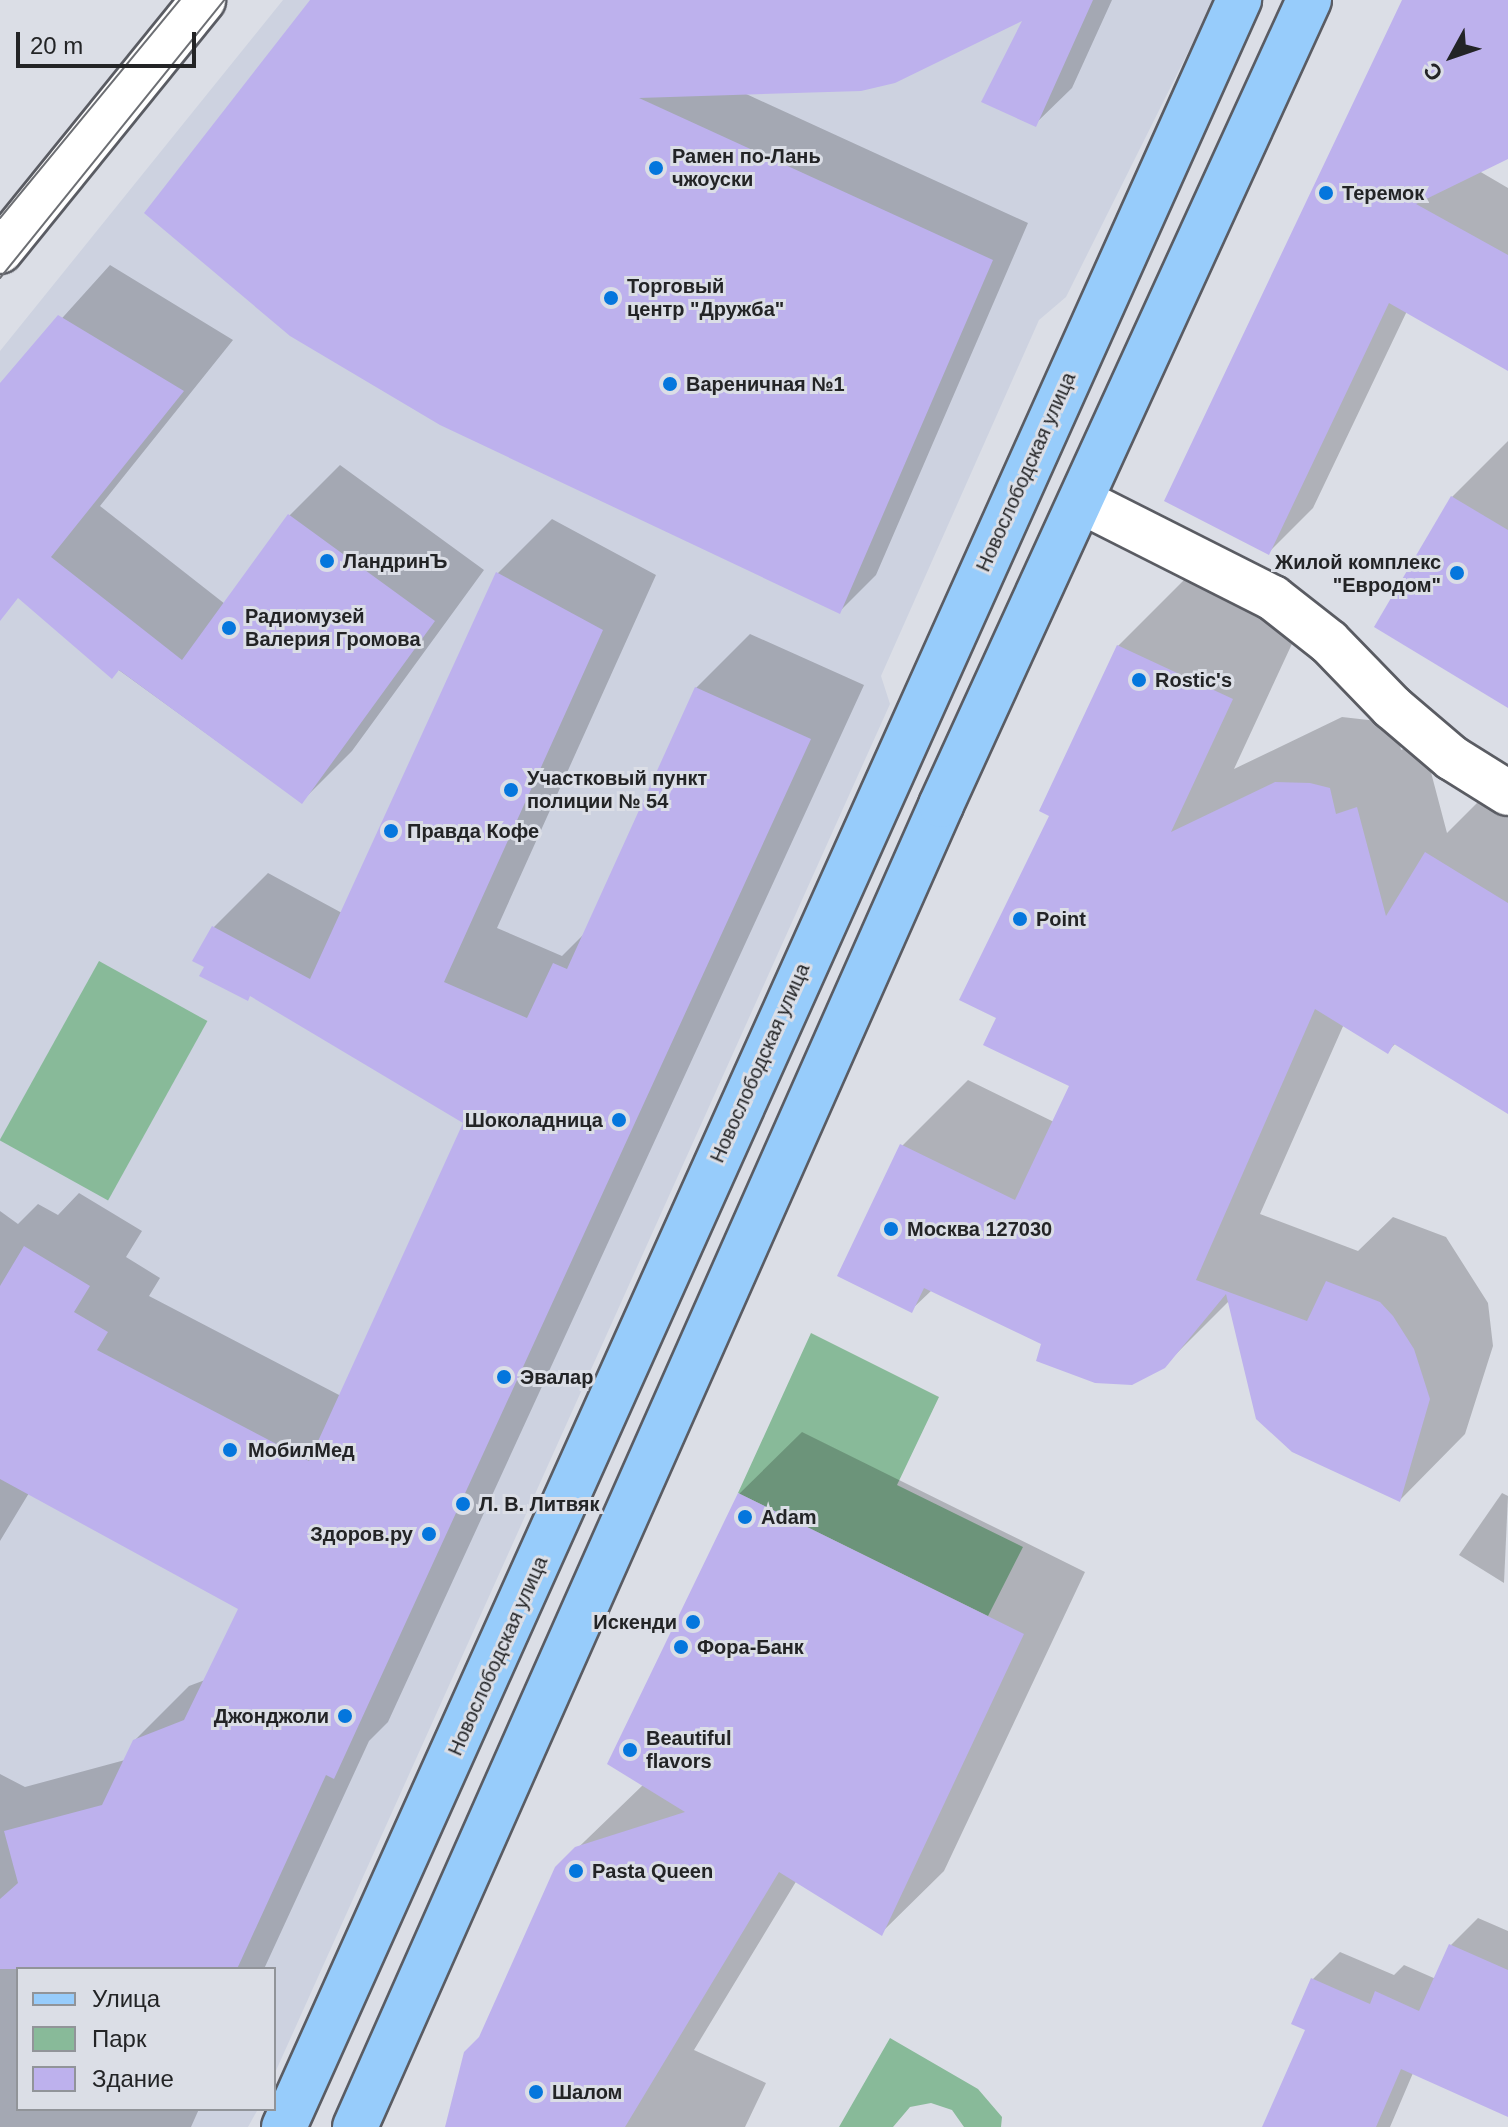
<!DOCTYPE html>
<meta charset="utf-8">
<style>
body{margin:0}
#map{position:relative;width:1508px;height:2127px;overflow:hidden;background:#dbdee6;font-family:Arial,sans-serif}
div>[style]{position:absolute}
.built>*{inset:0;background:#cdd2e0}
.green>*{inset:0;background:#88ba99;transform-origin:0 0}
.shadow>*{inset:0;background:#0003}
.building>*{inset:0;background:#bdb1ed}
.roads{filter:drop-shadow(2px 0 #5a5c63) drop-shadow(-2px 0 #5a5c63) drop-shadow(0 2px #5a5c63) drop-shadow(0 -2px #5a5c63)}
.minor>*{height:44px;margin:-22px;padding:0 22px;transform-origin:22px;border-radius:22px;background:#fff}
.tertiary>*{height:44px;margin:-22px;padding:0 22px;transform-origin:22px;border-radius:22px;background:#fff}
.primary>*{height:44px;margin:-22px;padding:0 22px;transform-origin:22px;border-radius:22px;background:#97ccfb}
.tram>*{height:2px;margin:-1px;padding:0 1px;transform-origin:1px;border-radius:1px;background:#6d6f74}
.dots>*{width:22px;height:22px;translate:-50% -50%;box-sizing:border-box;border:4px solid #dbdee6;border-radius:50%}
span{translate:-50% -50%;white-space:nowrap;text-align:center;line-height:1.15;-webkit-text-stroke:6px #dbdee6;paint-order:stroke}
.poi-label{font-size:20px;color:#232426;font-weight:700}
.left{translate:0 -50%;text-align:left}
.right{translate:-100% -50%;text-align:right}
.street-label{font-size:20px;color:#232426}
.legend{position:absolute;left:16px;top:1967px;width:260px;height:144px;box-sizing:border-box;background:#dbdee6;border:2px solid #919499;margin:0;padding:10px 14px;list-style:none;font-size:24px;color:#232426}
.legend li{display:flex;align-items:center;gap:16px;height:40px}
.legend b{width:40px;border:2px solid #919499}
.north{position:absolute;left:1412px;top:16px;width:80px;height:80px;-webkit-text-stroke:6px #dbdee6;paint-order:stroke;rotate:230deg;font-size:22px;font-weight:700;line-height:32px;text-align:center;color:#232426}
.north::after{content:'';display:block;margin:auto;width:28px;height:36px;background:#232426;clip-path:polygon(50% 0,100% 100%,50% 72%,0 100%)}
.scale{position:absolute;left:16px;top:32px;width:180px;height:36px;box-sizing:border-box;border:4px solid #232426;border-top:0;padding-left:10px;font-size:24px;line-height:28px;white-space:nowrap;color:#232426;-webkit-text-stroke:6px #dbdee6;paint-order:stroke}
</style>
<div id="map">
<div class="built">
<i style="clip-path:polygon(283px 0,1214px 0,1066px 297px,1039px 320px,881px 676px,890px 704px,274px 2075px,274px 1969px,18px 1969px,18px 2109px,258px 2109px,248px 2127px,0 2127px,0 351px)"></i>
</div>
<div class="green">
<i style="left:99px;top:961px;width:124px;height:205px;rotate:29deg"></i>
<i style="clip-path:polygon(811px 1333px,939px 1397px,897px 1485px,1023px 1547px,988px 1616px,738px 1493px)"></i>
<i style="clip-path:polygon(890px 2038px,978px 2089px,1002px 2117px,1001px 2127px,964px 2127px,952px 2110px,931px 2103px,910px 2107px,893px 2127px,839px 2127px)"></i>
</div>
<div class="shadow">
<i style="clip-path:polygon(313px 0,1112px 0,1072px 88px,1035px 124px,1027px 17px,744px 93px,1028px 223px,876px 575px,840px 611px)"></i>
<i style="clip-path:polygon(1403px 0,1508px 0,1508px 157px,1479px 171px,1508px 188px,1508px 369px,1407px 311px,1313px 508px,1269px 552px)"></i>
<i style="clip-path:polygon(110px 265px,233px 340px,100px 506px,225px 604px,289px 516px,340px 465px,484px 570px,352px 751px,301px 802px,0 584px,0 387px)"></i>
<i style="clip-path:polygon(1508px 441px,1508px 706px,1452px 497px)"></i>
<i style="clip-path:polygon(552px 519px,656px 575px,497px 928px,562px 956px,585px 933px,696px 688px,750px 634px,864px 685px,388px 1722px,369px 1741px,264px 1969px,18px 1969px,18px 2109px,199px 2109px,191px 2127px,0 2127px,0 1774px,25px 1787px,125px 1760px,134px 1741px,189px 1686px,205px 1680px,240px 1608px,29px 1493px,0 1541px,0 1211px,18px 1224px,38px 1204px,58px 1215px,79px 1193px,142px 1231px,126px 1257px,160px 1278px,149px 1296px,341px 1396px,466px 1123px,206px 967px,214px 927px,268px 873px,342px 913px,498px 573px)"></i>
<i style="clip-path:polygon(1184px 580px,1297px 633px,1234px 769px,1342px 717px,1395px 723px,1401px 750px,1423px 742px,1447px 833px,1492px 788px,1508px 798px,1508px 1100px,1396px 1043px,1388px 1051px,1344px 1024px,1260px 1214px,1358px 1251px,1393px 1217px,1446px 1237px,1488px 1303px,1493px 1346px,1465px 1434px,1400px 1500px,1230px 1300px,1164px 1366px,1044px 1343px,932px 1290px,911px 1310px,902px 1146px,968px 1080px,1054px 1122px,1071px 1085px,999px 1017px,1052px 815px,1118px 646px)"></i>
<i style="clip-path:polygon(802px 1432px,1085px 1572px,944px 1871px,881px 1933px,797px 1880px,694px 2050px,766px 2083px,745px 2127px,462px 2127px,482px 2036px,557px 1868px,644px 1784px,739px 1494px)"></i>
<i style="clip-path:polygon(1502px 1493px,1508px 1496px,1504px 1583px,1459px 1555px)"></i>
<i style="clip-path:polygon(1478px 1918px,1508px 1931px,1508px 2115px,1413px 2073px,1390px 2127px,1264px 2127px,1308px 2029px,1313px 1979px,1340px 1952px,1394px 1975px,1404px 1965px,1436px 1979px,1451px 1945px)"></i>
</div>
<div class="building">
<i style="clip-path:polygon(310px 0,1093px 0,1036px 127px,981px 102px,1022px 21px,895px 83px,861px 91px,639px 98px,993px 260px,840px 614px,440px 425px,290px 336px,144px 213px)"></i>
<i style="clip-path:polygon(1402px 0,1508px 0,1508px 159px,1416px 204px,1508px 255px,1508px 371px,1389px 303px,1269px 555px,1164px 501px)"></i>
<i style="clip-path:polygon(58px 315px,184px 391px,51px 557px,182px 660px,288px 514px,435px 621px,302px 804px,119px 670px,112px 679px,18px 598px,0 621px,0 383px)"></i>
<i style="clip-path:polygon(1451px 496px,1508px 530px,1508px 708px,1374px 627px)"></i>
<i style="clip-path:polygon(496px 572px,603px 630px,444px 982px,527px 1018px,553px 963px,567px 969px,695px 687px,811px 739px,334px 1779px,326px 1775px,237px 1969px,0 1969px,0 1899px,18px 1883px,4px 1831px,102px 1805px,133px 1740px,184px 1720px,238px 1609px,0 1479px,0 1286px,24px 1246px,90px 1286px,74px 1312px,108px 1332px,97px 1350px,309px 1461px,463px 1123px,250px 996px,248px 1001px,199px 976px,204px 967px,192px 961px,212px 926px,310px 979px)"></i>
<i style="clip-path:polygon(1117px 645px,1233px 699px,1171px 832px,1275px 782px,1310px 783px,1330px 788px,1336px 814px,1357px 807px,1386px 916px,1425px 852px,1508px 903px,1508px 1114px,1394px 1044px,1388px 1054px,1315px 1009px,1196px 1280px,1307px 1321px,1326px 1281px,1380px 1302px,1393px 1316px,1414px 1349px,1430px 1399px,1400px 1502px,1292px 1452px,1256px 1419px,1226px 1294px,1165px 1368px,1132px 1385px,1095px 1383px,1036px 1361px,1041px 1344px,924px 1288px,912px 1313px,837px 1276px,900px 1144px,1015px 1200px,1069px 1086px,983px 1045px,996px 1018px,959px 1000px,1049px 816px,1039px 811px)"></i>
<i style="clip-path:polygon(738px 1493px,1024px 1634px,882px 1936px,779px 1872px,625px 2127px,445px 2127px,464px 2052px,479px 2037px,555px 1867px,575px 1847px,685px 1812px,607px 1764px)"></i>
<i style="clip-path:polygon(1449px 1944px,1508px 1970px,1508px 2117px,1401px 2069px,1376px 2127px,1262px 2127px,1305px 2030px,1291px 2024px,1311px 1978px,1370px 2004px,1375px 1991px,1419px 2011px)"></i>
</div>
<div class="roads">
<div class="minor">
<i style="left:1081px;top:501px;width:215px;rotate:26.8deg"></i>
<i style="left:1273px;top:598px;width:71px;rotate:38.2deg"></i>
<i style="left:1329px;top:642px;width:91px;rotate:45.9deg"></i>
<i style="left:1392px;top:707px;width:79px;rotate:40.4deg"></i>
<i style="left:1452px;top:758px;width:66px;rotate:32deg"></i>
</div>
<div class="tertiary">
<i style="left:0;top:251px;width:323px;rotate:-51deg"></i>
</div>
<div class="primary">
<i style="left:284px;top:2127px;width:2332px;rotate:-65.82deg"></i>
<i style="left:355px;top:2127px;width:1446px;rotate:-66.09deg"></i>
<i style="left:941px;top:805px;width:885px;rotate:-65.43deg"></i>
</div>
</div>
<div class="tram">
<i style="left:0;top:218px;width:283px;rotate:-50.5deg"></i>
<i style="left:0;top:278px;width:357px;rotate:-51.1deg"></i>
</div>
<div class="dots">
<i style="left:656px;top:168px;background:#0476dd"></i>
<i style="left:1326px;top:193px;background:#0476dd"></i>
<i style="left:611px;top:298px;background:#0476dd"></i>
<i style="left:670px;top:384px;background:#0476dd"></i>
<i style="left:327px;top:561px;background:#0476dd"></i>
<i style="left:1457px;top:573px;background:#0476dd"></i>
<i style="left:229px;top:628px;background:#0476dd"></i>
<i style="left:1139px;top:680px;background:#0476dd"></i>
<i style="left:511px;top:790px;background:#0476dd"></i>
<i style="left:391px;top:831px;background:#0476dd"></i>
<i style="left:1020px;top:919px;background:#0476dd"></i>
<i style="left:619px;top:1120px;background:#0476dd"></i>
<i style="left:891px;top:1229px;background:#0476dd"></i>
<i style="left:504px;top:1377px;background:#0476dd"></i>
<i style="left:230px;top:1450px;background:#0476dd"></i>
<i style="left:463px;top:1504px;background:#0476dd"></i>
<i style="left:745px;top:1517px;background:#0476dd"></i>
<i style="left:429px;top:1534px;background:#0476dd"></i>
<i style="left:693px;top:1622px;background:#0476dd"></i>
<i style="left:681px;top:1647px;background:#0476dd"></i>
<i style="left:345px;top:1716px;background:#0476dd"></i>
<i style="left:630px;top:1750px;background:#0476dd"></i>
<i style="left:576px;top:1871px;background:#0476dd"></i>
<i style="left:536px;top:2092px;background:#0476dd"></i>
</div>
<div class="poi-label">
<span class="left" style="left:672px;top:168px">Рамен по-Лань<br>чжоуски</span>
<span class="left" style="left:1342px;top:193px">Теремок</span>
<span class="left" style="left:627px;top:298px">Торговый<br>центр "Дружба"</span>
<span class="left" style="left:686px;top:384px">Вареничная №1</span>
<span class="left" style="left:343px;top:561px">ЛандринЪ</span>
<span class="right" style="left:1441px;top:574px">Жилой комплекс<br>"Евродом"</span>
<span class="left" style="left:245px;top:628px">Радиомузей<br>Валерия Громова</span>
<span class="left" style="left:1155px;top:680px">Rostic's</span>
<span class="left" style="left:527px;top:790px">Участковый пункт<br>полиции № 54</span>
<span class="left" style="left:407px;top:831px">Правда Кофе</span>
<span class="left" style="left:1036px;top:919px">Point</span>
<span class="right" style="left:603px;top:1120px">Шоколадница</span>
<span class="left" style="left:907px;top:1229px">Москва 127030</span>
<span class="left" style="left:520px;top:1377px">Эвалар</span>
<span class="left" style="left:248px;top:1450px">МобилМед</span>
<span class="left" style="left:479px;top:1504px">Л. В. Литвяк</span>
<span class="left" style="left:761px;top:1517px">Adam</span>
<span class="right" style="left:413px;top:1534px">Здоров.ру</span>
<span class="right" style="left:677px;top:1622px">Искенди</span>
<span class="left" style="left:697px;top:1647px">Фора-Банк</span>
<span class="right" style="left:329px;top:1716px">Джонджоли</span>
<span class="left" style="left:646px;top:1750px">Beautiful<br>flavors</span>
<span class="left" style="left:592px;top:1871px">Pasta Queen</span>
<span class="left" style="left:552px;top:2092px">Шалом</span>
</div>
<div class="street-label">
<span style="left:1026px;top:472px;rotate:-66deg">Новослободская улица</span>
<span style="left:760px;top:1063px;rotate:-66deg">Новослободская улица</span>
<span style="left:498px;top:1656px;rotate:-66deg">Новослободская улица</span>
</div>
<ul class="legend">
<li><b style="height:10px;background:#97ccfb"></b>Улица</li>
<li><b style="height:22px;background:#88ba99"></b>Парк</li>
<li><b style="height:22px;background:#bdb1ed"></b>Здание</li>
</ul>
<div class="north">С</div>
<div class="scale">20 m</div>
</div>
